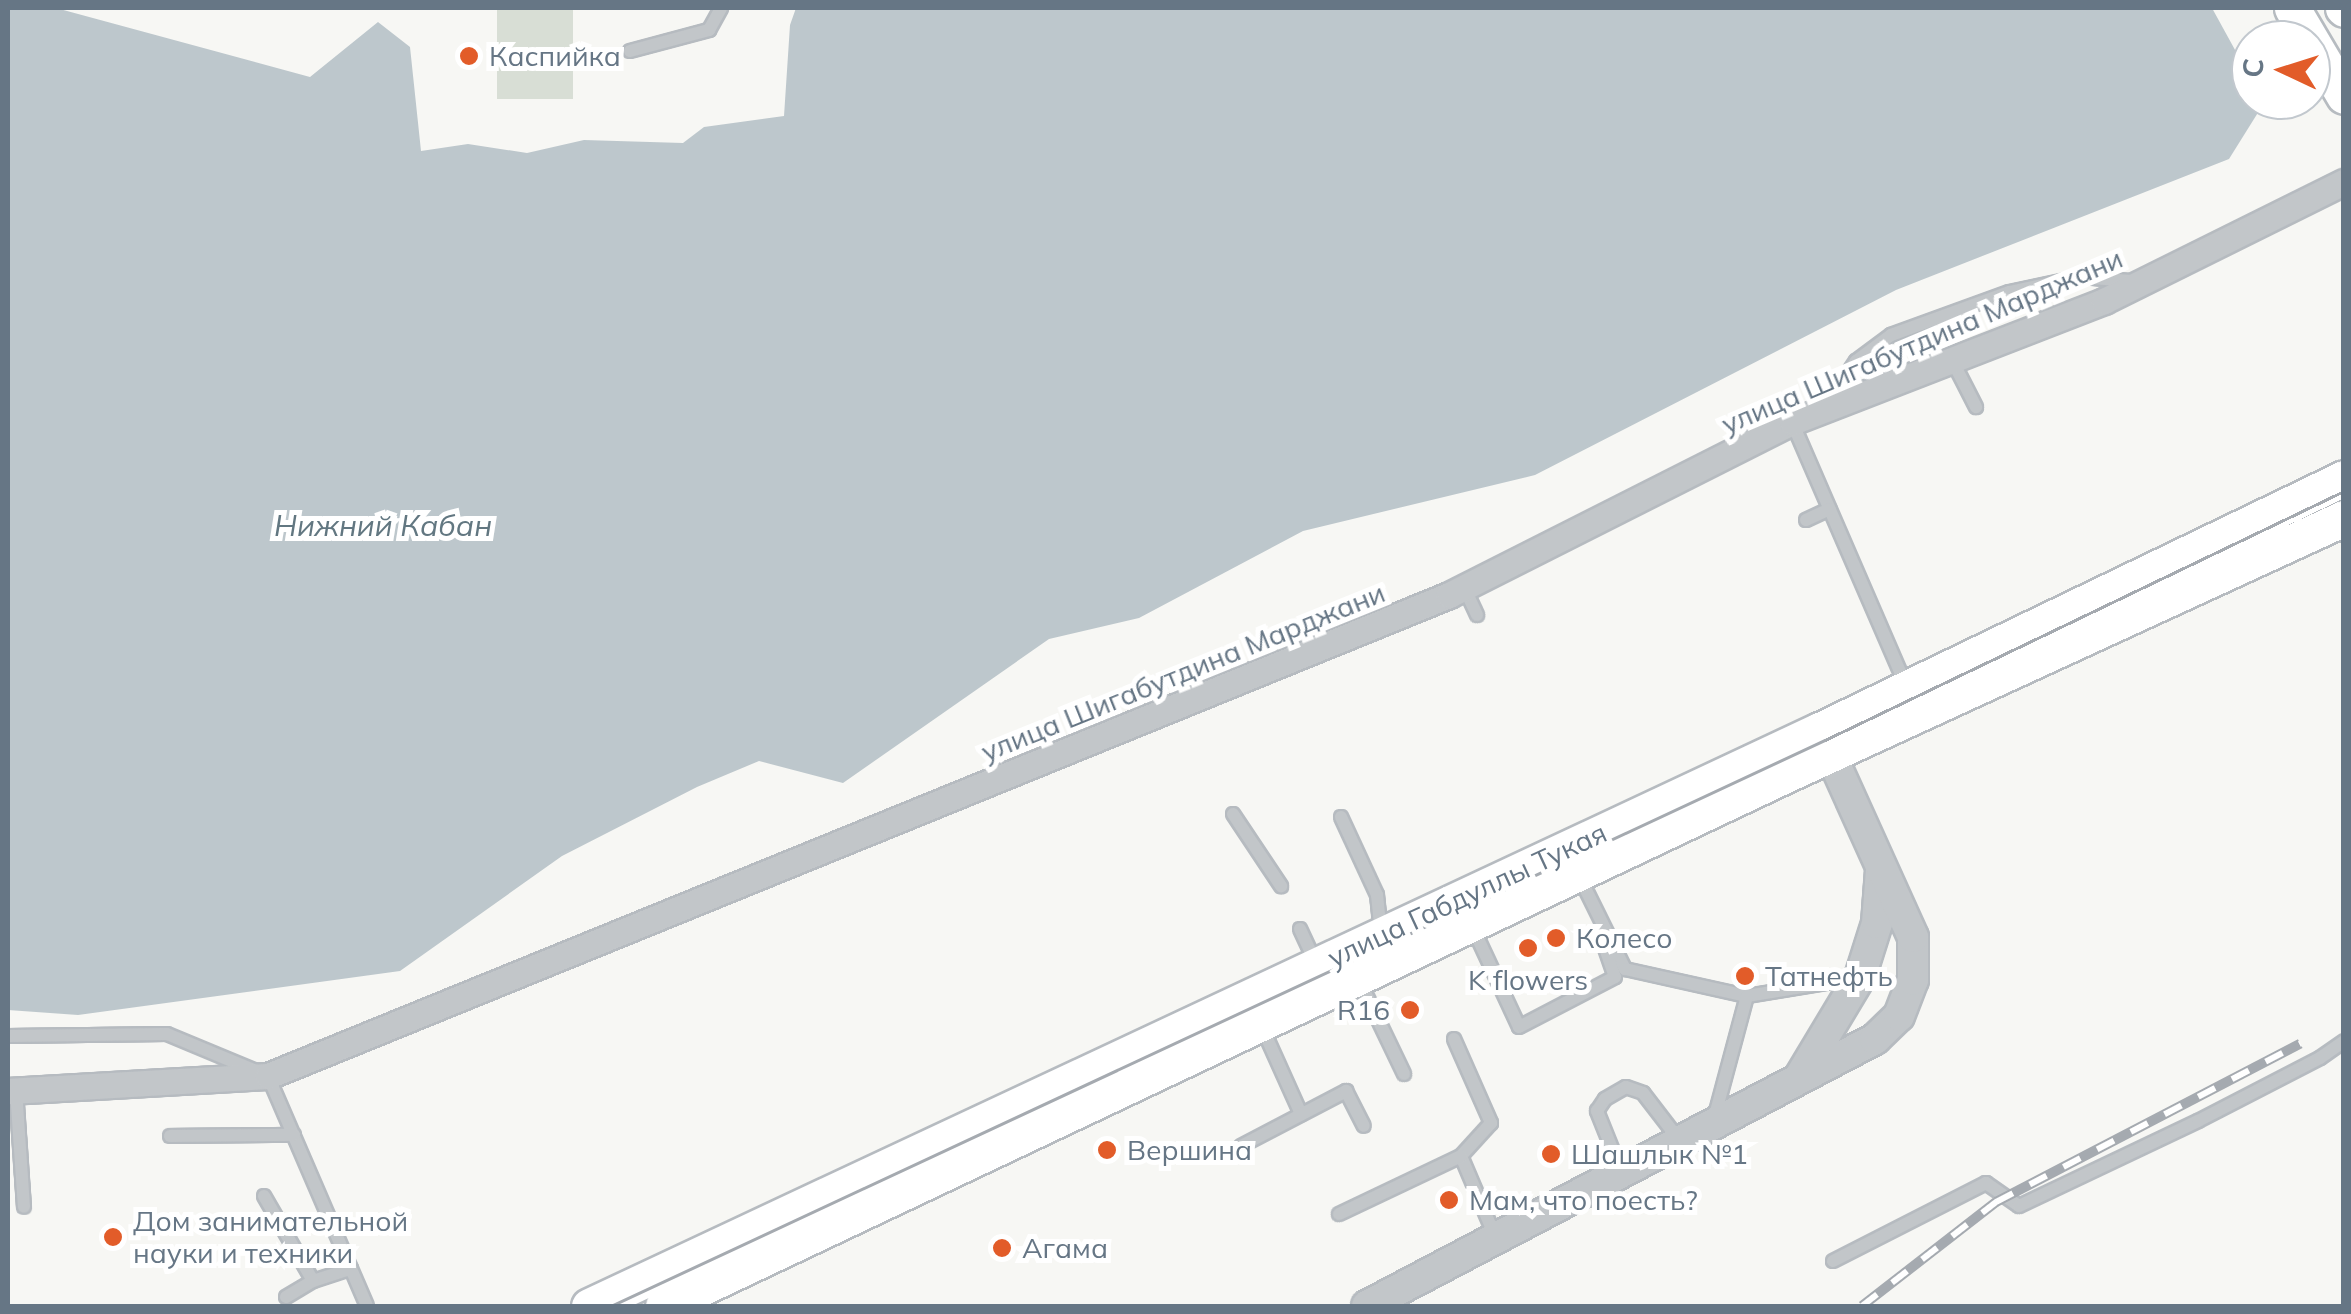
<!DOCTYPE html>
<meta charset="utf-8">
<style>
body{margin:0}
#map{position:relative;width:2351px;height:1314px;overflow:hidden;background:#f7f7f4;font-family:Mulish,sans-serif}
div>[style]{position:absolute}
.green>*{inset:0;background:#d8ded5;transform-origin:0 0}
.water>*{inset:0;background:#bdc7cc}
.roads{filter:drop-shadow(2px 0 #b6bbc0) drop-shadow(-2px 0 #b6bbc0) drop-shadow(0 2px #b6bbc0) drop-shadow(0 -2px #b6bbc0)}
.service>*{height:12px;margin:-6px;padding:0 6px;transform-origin:6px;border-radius:6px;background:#c2c6c9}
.minor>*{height:25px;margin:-12.5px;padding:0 12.5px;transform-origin:12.5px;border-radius:12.5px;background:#c2c6c9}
.tertiary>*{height:30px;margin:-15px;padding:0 15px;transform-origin:15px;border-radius:15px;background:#c2c6c9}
.secondary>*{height:35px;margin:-17.5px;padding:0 17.5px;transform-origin:17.5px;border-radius:17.5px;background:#fff}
.tram>*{height:2.5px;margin:-1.25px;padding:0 1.25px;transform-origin:1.25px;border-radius:1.25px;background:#a5aab0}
.rail>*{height:10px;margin-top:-5px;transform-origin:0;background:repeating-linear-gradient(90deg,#fff 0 19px,#a5aab0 0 38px);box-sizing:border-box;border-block:2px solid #a5aab0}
.dots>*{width:28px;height:28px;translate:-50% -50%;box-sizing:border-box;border:5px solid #fff;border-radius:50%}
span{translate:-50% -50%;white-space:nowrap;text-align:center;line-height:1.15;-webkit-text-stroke:10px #fff;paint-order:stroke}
.poi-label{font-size:28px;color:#667685}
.left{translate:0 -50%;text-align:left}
.right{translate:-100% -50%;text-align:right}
.street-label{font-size:28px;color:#667685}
.water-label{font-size:30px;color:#627781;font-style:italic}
.frame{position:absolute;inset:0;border:10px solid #667685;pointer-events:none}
.north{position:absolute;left:2231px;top:20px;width:100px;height:100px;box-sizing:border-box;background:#fff;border:2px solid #c2c8ce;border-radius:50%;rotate:274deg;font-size:28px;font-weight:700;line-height:40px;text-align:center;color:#667685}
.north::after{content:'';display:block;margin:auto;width:35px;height:45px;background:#e25c29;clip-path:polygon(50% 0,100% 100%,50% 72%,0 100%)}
</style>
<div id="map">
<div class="green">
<i style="left:497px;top:8px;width:76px;height:91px"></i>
</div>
<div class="water">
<i style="clip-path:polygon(8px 8px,56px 8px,310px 77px,378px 22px,410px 47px,421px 151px,468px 144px,527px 153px,584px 140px,683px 143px,704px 127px,784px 116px,790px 25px,796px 8px,2212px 8px,2251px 79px,2251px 100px,2264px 103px,2229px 159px,1896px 290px,1535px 475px,1303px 531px,1139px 618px,1049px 639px,843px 783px,759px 761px,697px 787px,562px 856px,400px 971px,78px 1015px,8px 1010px)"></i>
</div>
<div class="roads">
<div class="service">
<i style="left:630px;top:51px;width:82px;rotate:-14.9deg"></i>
<i style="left:709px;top:30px;width:25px;rotate:-61deg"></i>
<i style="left:1952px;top:360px;width:53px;rotate:62.9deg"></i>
<i style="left:1827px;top:404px;width:52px;rotate:-56deg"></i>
<i style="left:1856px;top:361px;width:44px;rotate:-36.6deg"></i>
<i style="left:1891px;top:335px;width:126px;rotate:-20deg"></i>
<i style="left:2009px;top:292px;width:73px;rotate:-11.9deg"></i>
<i style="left:2080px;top:277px;width:51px;rotate:4.5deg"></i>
<i style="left:1792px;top:422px;width:287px;rotate:66.6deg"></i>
<i style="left:1806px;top:520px;width:26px;rotate:-25deg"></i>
<i style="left:1464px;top:587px;width:31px;rotate:65deg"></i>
<i style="left:1233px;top:814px;width:87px;rotate:56.3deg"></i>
<i style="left:1341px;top:817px;width:86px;rotate:65.2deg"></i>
<i style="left:1377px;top:895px;width:38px;rotate:84deg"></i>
<i style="left:1579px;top:876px;width:104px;rotate:63.7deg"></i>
<i style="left:1625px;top:969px;width:125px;rotate:12.5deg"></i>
<i style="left:1747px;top:996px;width:111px;rotate:-9.3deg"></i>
<i style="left:1472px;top:926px;width:111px;rotate:65deg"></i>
<i style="left:1519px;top:1027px;width:108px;rotate:-27.5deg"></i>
<i style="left:1615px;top:977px;width:46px;rotate:-109.2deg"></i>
<i style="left:1300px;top:929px;width:38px;rotate:65deg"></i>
<i style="left:1360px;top:982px;width:102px;rotate:64.4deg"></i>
<i style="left:1261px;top:1025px;width:98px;rotate:65.8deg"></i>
<i style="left:8px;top:1036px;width:159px;rotate:-0.7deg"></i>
<i style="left:167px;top:1034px;width:109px;rotate:22.6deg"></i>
<i style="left:268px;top:1076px;width:250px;rotate:66.7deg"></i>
<i style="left:1454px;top:1039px;width:92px;rotate:66.2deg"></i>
<i style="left:1491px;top:1123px;width:45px;rotate:132.3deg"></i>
<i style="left:1461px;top:1156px;width:87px;rotate:67deg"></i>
<i style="left:16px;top:1090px;width:117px;rotate:86.1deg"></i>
<i style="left:1714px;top:1119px;width:127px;rotate:-75deg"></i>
<i style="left:170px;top:1136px;width:124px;rotate:-0.5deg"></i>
<i style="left:1241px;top:1146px;width:119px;rotate:-27.6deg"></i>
<i style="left:1346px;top:1091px;width:39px;rotate:63deg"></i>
<i style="left:1621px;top:1171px;width:65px;rotate:-111.8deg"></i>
<i style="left:1597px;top:1111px;width:14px;rotate:-56deg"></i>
<i style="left:1605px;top:1099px;width:24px;rotate:-30deg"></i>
<i style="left:1626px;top:1087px;width:18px;rotate:19deg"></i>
<i style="left:1643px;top:1093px;width:61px;rotate:52.4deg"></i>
<i style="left:264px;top:1196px;width:98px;rotate:60deg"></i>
<i style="left:313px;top:1281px;width:40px;rotate:-18deg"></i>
<i style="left:1339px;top:1214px;width:135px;rotate:-25.4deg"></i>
<i style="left:1833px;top:1261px;width:172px;rotate:-27deg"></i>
<i style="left:1986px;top:1183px;width:40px;rotate:34.9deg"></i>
<i style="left:2019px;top:1206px;width:198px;rotate:-25.4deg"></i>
<i style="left:2198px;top:1121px;width:137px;rotate:-27.3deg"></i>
<i style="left:2320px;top:1058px;width:29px;rotate:-35deg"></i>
<i style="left:286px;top:1297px;width:31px;rotate:-31deg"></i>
</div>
<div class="minor">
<i style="left:8px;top:1091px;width:260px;rotate:-3.3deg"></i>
<i style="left:268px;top:1076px;width:1275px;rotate:-22.16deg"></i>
<i style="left:1449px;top:595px;width:384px;rotate:-26.8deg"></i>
<i style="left:1792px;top:422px;width:335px;rotate:-21.2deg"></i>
<i style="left:2104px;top:301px;width:268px;rotate:-26.4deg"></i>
</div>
<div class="tertiary">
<i style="left:1801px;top:1075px;width:114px;rotate:-59deg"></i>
<i style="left:1860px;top:977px;width:57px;rotate:-72.5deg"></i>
<i style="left:1877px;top:923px;width:53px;rotate:-85.7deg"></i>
<i style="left:1367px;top:1306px;width:574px;rotate:-27.73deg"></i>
<i style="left:1875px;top:1039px;width:33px;rotate:-44deg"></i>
<i style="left:1899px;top:1016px;width:39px;rotate:-69deg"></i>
<i style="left:1913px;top:980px;width:43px;rotate:-90deg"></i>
<i style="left:1913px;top:937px;width:224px;rotate:-114.3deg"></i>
</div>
<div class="secondary">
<i style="left:2292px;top:8px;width:102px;rotate:59.4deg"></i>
<i style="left:2343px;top:8px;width:1px;rotate:45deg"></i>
<i style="left:589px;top:1306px;width:1359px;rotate:-25.08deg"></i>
<i style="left:1820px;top:730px;width:581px;rotate:-25.68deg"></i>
<i style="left:663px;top:1306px;width:1251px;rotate:-25.32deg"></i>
<i style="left:1794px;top:771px;width:605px;rotate:-24.7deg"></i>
</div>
</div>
<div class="tram">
<i style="left:611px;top:1306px;width:1339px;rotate:-25deg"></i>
<i style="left:1825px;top:740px;width:576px;rotate:-25.63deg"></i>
</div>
<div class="rail">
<i style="left:1862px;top:1306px;width:170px;rotate:-37.8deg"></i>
<i style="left:1996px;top:1202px;width:343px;rotate:-27.5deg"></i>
</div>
<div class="dots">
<i style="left:469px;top:56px;background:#e25c29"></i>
<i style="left:1556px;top:938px;background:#e25c29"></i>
<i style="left:1528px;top:948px;background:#e25c29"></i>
<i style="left:1745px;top:976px;background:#e25c29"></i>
<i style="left:1410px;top:1010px;background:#e25c29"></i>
<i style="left:1107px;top:1150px;background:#e25c29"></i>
<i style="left:1551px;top:1154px;background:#e25c29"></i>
<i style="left:1449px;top:1200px;background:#e25c29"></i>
<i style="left:113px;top:1237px;background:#e25c29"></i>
<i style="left:1002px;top:1248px;background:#e25c29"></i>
</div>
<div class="poi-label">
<span class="left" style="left:489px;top:56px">Каспийка</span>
<span class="left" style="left:1576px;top:938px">Колесо</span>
<span class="left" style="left:1765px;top:976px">Татнефть</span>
<span style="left:1528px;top:980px">K flowers</span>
<span class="right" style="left:1390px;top:1010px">R16</span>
<span class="left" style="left:1127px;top:1150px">Вершина</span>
<span class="left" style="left:1571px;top:1154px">Шашлык №1</span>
<span class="left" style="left:1469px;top:1200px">Мам, что поесть?</span>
<span class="left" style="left:133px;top:1237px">Дом занимательной<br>науки и техники</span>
<span class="left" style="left:1022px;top:1248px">Агама</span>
</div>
<div class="street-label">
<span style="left:1922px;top:341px;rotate:-23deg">улица Шигабутдина Марджани</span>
<span style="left:1183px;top:672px;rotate:-22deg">улица Шигабутдина Марджани</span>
<span style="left:1467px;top:895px;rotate:-25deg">улица Габдуллы Тукая</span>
</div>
<div class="water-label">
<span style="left:383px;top:525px">Нижний Кабан</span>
</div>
<div class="frame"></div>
<div class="north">С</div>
</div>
